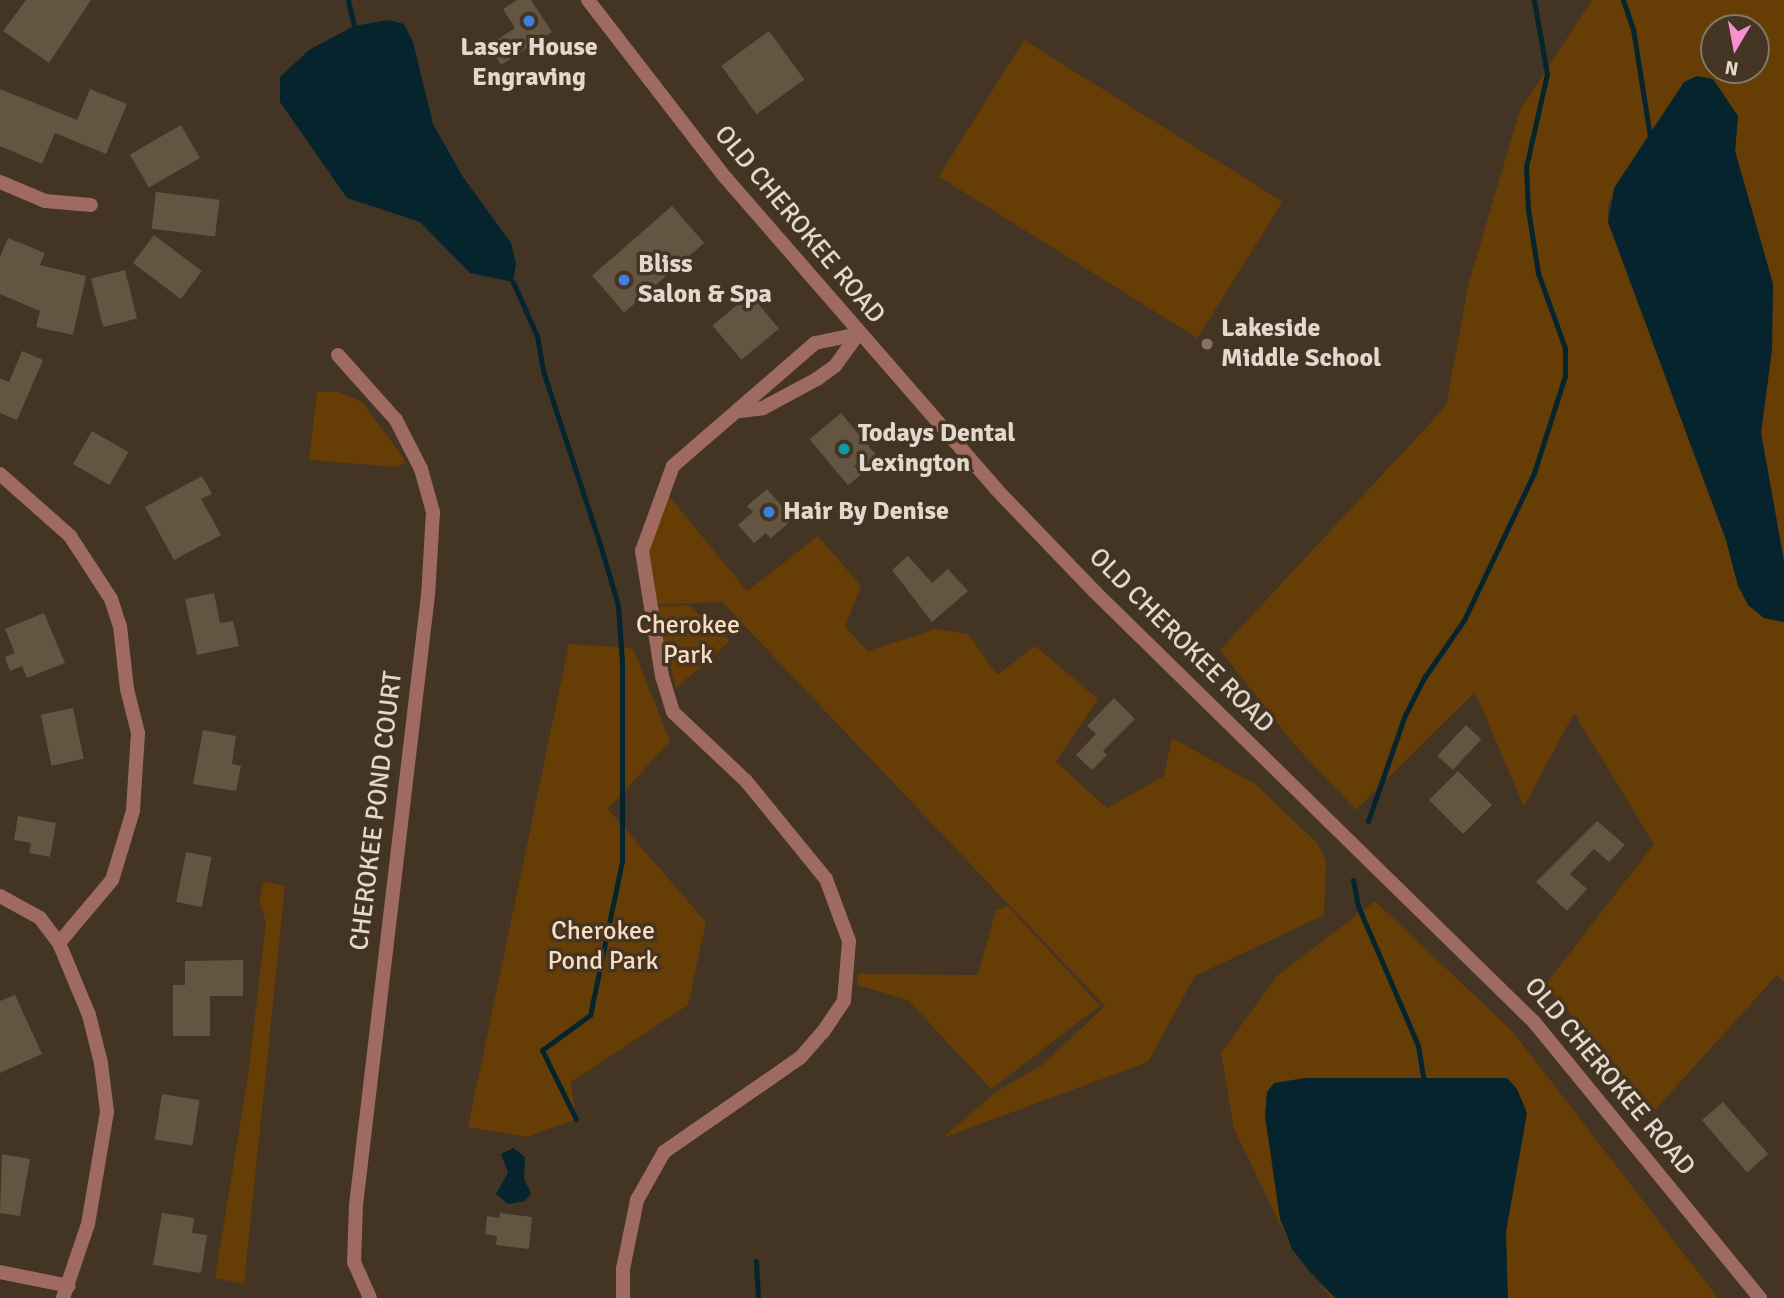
<!DOCTYPE html>
<style>
body{margin:0}
#map{position:relative;width:1784px;height:1298px;overflow:hidden;background:#443423;font-family:Signika,sans-serif}
div>[style]{position:absolute}
.green>*{inset:0;background:#663d05;transform-origin:0 0}
.water>*{inset:0;background:#06242e}
.stream>*{height:5px;margin:-2.5px;padding:0 2.5px;transform-origin:2.5px;border-radius:2.5px;background:#06242e}
.building>*{inset:0;background:#635541;transform-origin:0 0}
.minor>*{height:14px;margin:-7px;padding:0 7px;transform-origin:7px;border-radius:7px;background:#9f6a60}
.tertiary>*{height:14px;margin:-7px;padding:0 7px;transform-origin:7px;border-radius:7px;background:#9f6a60}
.dots>*{width:19px;height:19px;translate:-50% -50%;box-sizing:border-box;border:4px solid #443423;border-radius:50%}
span{translate:-50% -50%;white-space:nowrap;text-align:center;line-height:1.15;-webkit-text-stroke:7px #443423;paint-order:stroke}
.poi-label{font-size:26px;color:#e2d8ce;font-weight:700}
.left{translate:0 -50%;text-align:left}
.street-label{font-size:26px;color:#e2d8ce}
.park-label{font-size:26px;color:#faddc0}
.north{position:absolute;left:1700px;top:14px;width:70px;height:70px;box-sizing:border-box;background:#443423;border:2px solid #837667;border-radius:50%;rotate:190deg;font-size:19px;font-weight:700;line-height:28px;text-align:center;color:#e2d8ce}
.north::after{content:'';display:block;margin:auto;width:24px;height:32px;background:#f790cf;clip-path:polygon(50% 0,100% 100%,50% 72%,0 100%)}
</style>
<div id="map">
<div class="green">
<i style="clip-path:polygon(evenodd,1592px 0,1784px 0,1784px 561px,1761px 433px,1772px 349px,1773px 284px,1735px 151px,1738px 116px,1684px 82px,1608px 204px,1608px 222px,1726px 540px,1738px 586px,1763px 618px,1784px 622px,1784px 982px,1777px 975px,1655px 1110px,1545px 985px,1654px 844px,1574px 713px,1524px 807px,1475px 692px,1356px 810px,1293px 743px,1220px 650px,1446px 406px,1469px 282px,1520px 110px,1592px 0,1714px 28px,1756px 28px,1756px 70px,1714px 70px,1714px 28px)"></i>
<i style="left:1024px;top:40px;width:305px;height:161px;rotate:32deg"></i>
<i style="clip-path:polygon(317px 392px,339px 392px,362px 402px,407px 463px,395px 467px,309px 460px)"></i>
<i style="clip-path:polygon(664px 490px,747px 591px,818px 536px,861px 586px,845px 627px,868px 651px,936px 629px,968px 634px,997px 675px,1035px 646px,1098px 699px,1056px 762px,1107px 808px,1164px 776px,1172px 738px,1255px 784px,1317px 843px,1326px 861px,1324px 915px,1195px 976px,1148px 1062px,942px 1138px,996px 1092px,1042px 1065px,1105px 1006px,722px 602px,648px 605px,642px 551px)"></i>
<i style="clip-path:polygon(688px 605px,730px 641px,676px 688px,653px 607px)"></i>
<i style="clip-path:polygon(569px 644px,633px 648px,670px 741px,608px 809px,706px 922px,688px 1005px,571px 1082px,576px 1119px,527px 1137px,468px 1127px)"></i>
<i style="clip-path:polygon(264px 881px,285px 886px,244px 1284px,215px 1278px,248px 1076px,266px 922px,259px 900px)"></i>
<i style="clip-path:polygon(1375px 901px,1513px 1032px,1718px 1298px,1332px 1298px,1292px 1249px,1234px 1129px,1221px 1053px,1277px 976px)"></i>
<i style="clip-path:polygon(1008px 906px,1100px 1006px,991px 1089px,908px 1000px,857px 985px,858px 974px,978px 975px,996px 910px)"></i>
</div>
<div class="water">
<i style="clip-path:polygon(388px 20px,404px 24px,413px 42px,433px 124px,463px 177px,511px 243px,516px 264px,513px 282px,470px 273px,420px 222px,347px 198px,280px 102px,280px 77px,309px 50px,354px 26px)"></i>
<i style="clip-path:polygon(1697px 76px,1713px 79px,1738px 116px,1735px 151px,1773px 284px,1772px 349px,1761px 433px,1784px 561px,1784px 622px,1764px 618px,1748px 605px,1738px 586px,1726px 540px,1608px 222px,1614px 188px,1684px 82px)"></i>
<i style="clip-path:polygon(1305px 1078px,1507px 1078px,1517px 1089px,1527px 1113px,1506px 1232px,1508px 1298px,1335px 1298px,1311px 1273px,1292px 1249px,1280px 1219px,1265px 1116px,1267px 1092px,1274px 1083px)"></i>
<i style="clip-path:polygon(513px 1148px,525px 1157px,524px 1179px,531px 1193px,525px 1201px,508px 1204px,496px 1194px,508px 1173px,501px 1154px)"></i>
</div>
<div class="stream">
<i style="left:348px;top:0;width:27px;rotate:77deg"></i>
<i style="left:1623px;top:0;width:31px;rotate:71deg"></i>
<i style="left:1633px;top:29px;width:108px;rotate:81deg"></i>
<i style="left:513px;top:282px;width:59px;rotate:66deg"></i>
<i style="left:537px;top:336px;width:39px;rotate:80deg"></i>
<i style="left:544px;top:374px;width:179px;rotate:71.8deg"></i>
<i style="left:600px;top:544px;width:64px;rotate:73.6deg"></i>
<i style="left:618px;top:605px;width:56px;rotate:85.9deg"></i>
<i style="left:622px;top:661px;width:200px;rotate:90deg"></i>
<i style="left:622px;top:861px;width:157px;rotate:101.7deg"></i>
<i style="left:590px;top:1015px;width:59px;rotate:143.9deg"></i>
<i style="left:542px;top:1050px;width:77px;rotate:63.8deg"></i>
<i style="left:1368px;top:821px;width:112px;rotate:-70.8deg"></i>
<i style="left:1405px;top:715px;width:42px;rotate:-62.8deg"></i>
<i style="left:1424px;top:678px;width:70px;rotate:-55.4deg"></i>
<i style="left:1464px;top:620px;width:163px;rotate:-64.5deg"></i>
<i style="left:1534px;top:473px;width:102px;rotate:-72.3deg"></i>
<i style="left:1565px;top:376px;width:28px;rotate:-90deg"></i>
<i style="left:1565px;top:348px;width:80px;rotate:-109.8deg"></i>
<i style="left:1538px;top:273px;width:65px;rotate:-98.9deg"></i>
<i style="left:1528px;top:209px;width:42px;rotate:-92.7deg"></i>
<i style="left:1526px;top:167px;width:95px;rotate:-77.3deg"></i>
<i style="left:1547px;top:74px;width:75px;rotate:-100deg"></i>
<i style="left:1353px;top:880px;width:26px;rotate:79deg"></i>
<i style="left:1358px;top:906px;width:151px;rotate:66.7deg"></i>
<i style="left:1418px;top:1045px;width:32px;rotate:81deg"></i>
<i style="left:756px;top:1261px;width:37px;rotate:87deg"></i>
</div>
<div class="building">
<i style="clip-path:polygon(26px 0,91px 0,49px 63px,3px 31px)"></i>
<i style="clip-path:polygon(517px 0,531px 0,552px 32px,501px 65px,489px 45px,515px 28px,503px 9px)"></i>
<i style="left:769px;top:31px;width:60px;height:59px;rotate:54deg"></i>
<i style="clip-path:polygon(0 89px,77px 120px,90px 89px,127px 104px,106px 154px,55px 133px,42px 164px,0 146px)"></i>
<i style="left:181px;top:125px;width:38px;height:59px;rotate:60deg"></i>
<i style="left:156px;top:192px;width:64px;height:37px;rotate:7deg"></i>
<i style="left:672px;top:206px;width:49px;height:106px;rotate:49deg"></i>
<i style="left:154px;top:235px;width:60px;height:35px;rotate:37deg"></i>
<i style="clip-path:polygon(8px 238px,45px 253px,40px 265px,86px 276px,73px 335px,36px 327px,40px 311px,0 294px,0 257px)"></i>
<i style="left:125px;top:270px;width:50px;height:35px;rotate:76deg"></i>
<i style="left:750px;top:294px;width:45px;height:49px;rotate:50deg"></i>
<i style="clip-path:polygon(22px 351px,43px 360px,17px 420px,0 413px,0 378px,9px 382px)"></i>
<i style="left:841px;top:413px;width:60px;height:41px;rotate:50deg"></i>
<i style="left:92px;top:431px;width:42px;height:38px;rotate:30deg"></i>
<i style="clip-path:polygon(202px 476px,212px 494px,201px 499px,221px 535px,174px 560px,145px 507px)"></i>
<i style="clip-path:polygon(767px 489px,793px 519px,771px 538px,766px 533px,754px 543px,738px 525px,753px 512px,747px 506px)"></i>
<i style="clip-path:polygon(908px 556px,932px 583px,948px 569px,968px 591px,932px 622px,892px 570px)"></i>
<i style="clip-path:polygon(214px 593px,220px 623px,233px 621px,239px 646px,197px 655px,185px 599px)"></i>
<i style="clip-path:polygon(44px 613px,65px 663px,27px 678px,22px 666px,10px 671px,5px 657px,15px 653px,5px 629px)"></i>
<i style="clip-path:polygon(1114px 698px,1135px 719px,1103px 751px,1107px 755px,1092px 770px,1076px 755px,1096px 734px,1087px 726px)"></i>
<i style="left:73px;top:708px;width:52px;height:33px;rotate:78deg"></i>
<i style="left:1466px;top:725px;width:21px;height:42px;rotate:43deg"></i>
<i style="clip-path:polygon(203px 730px,236px 736px,232px 764px,241px 766px,236px 791px,193px 784px)"></i>
<i style="left:1458px;top:771px;width:48px;height:41px;rotate:45deg"></i>
<i style="clip-path:polygon(18px 816px,56px 823px,50px 857px,29px 853px,31px 843px,14px 840px)"></i>
<i style="clip-path:polygon(1597px 821px,1625px 845px,1609px 862px,1594px 849px,1570px 874px,1587px 889px,1567px 911px,1536px 882px)"></i>
<i style="left:186px;top:852px;width:26px;height:51px;rotate:11deg"></i>
<i style="clip-path:polygon(243px 960px,243px 996px,210px 996px,210px 1036px,173px 1036px,173px 985px,185px 985px,185px 961px)"></i>
<i style="clip-path:polygon(15px 995px,42px 1054px,0 1073px,0 1001px)"></i>
<i style="left:162px;top:1094px;width:38px;height:46px;rotate:9deg"></i>
<i style="left:1723px;top:1102px;width:69px;height:28px;rotate:49deg"></i>
<i style="clip-path:polygon(2px 1154px,30px 1159px,20px 1216px,0 1213px)"></i>
<i style="clip-path:polygon(162px 1213px,194px 1218px,192px 1233px,207px 1235px,201px 1273px,153px 1265px)"></i>
<i style="clip-path:polygon(500px 1213px,532px 1217px,529px 1249px,496px 1245px,497px 1236px,485px 1234px,487px 1216px,499px 1218px)"></i>
</div>
<div class="minor">
<i style="left:0;top:182px;width:49px;rotate:22.9deg"></i>
<i style="left:45px;top:201px;width:46px;rotate:5deg"></i>
<i style="left:338px;top:355px;width:87px;rotate:48.3deg"></i>
<i style="left:396px;top:420px;width:55px;rotate:63deg"></i>
<i style="left:421px;top:469px;width:45px;rotate:74.4deg"></i>
<i style="left:433px;top:512px;width:83px;rotate:93.4deg"></i>
<i style="left:428px;top:595px;width:614px;rotate:96.73deg"></i>
<i style="left:356px;top:1205px;width:57px;rotate:92deg"></i>
<i style="left:354px;top:1262px;width:39px;rotate:66deg"></i>
<i style="left:740px;top:411px;width:23px;rotate:-7deg"></i>
<i style="left:763px;top:408px;width:61px;rotate:-28.2deg"></i>
<i style="left:817px;top:379px;width:22px;rotate:-36deg"></i>
<i style="left:835px;top:366px;width:39px;rotate:-54deg"></i>
<i style="left:0;top:474px;width:94px;rotate:41.5deg"></i>
<i style="left:70px;top:536px;width:75px;rotate:56.9deg"></i>
<i style="left:111px;top:599px;width:28px;rotate:72deg"></i>
<i style="left:120px;top:626px;width:63px;rotate:83.7deg"></i>
<i style="left:127px;top:689px;width:45px;rotate:76deg"></i>
<i style="left:138px;top:733px;width:78px;rotate:93.7deg"></i>
<i style="left:133px;top:811px;width:72px;rotate:106.9deg"></i>
<i style="left:112px;top:880px;width:82px;rotate:130.1deg"></i>
<i style="left:0;top:896px;width:46px;rotate:28.8deg"></i>
<i style="left:40px;top:918px;width:31px;rotate:53deg"></i>
<i style="left:59px;top:943px;width:78px;rotate:67.4deg"></i>
<i style="left:89px;top:1015px;width:49px;rotate:76deg"></i>
<i style="left:101px;top:1063px;width:49px;rotate:83deg"></i>
<i style="left:107px;top:1112px;width:114px;rotate:99.6deg"></i>
<i style="left:88px;top:1224px;width:78px;rotate:108.7deg"></i>
<i style="left:0;top:1272px;width:70px;rotate:11.5deg"></i>
<i style="left:623px;top:1298px;width:29px;rotate:-90deg"></i>
<i style="left:623px;top:1269px;width:70px;rotate:-78.5deg"></i>
<i style="left:637px;top:1200px;width:55px;rotate:-60.6deg"></i>
<i style="left:664px;top:1152px;width:165px;rotate:-34.7deg"></i>
<i style="left:800px;top:1058px;width:35px;rotate:-49deg"></i>
<i style="left:823px;top:1032px;width:37px;rotate:-56deg"></i>
<i style="left:844px;top:1001px;width:60px;rotate:-85.2deg"></i>
<i style="left:849px;top:941px;width:66px;rotate:-110.4deg"></i>
<i style="left:826px;top:879px;width:127px;rotate:-129.2deg"></i>
<i style="left:746px;top:781px;width:100px;rotate:-136.6deg"></i>
<i style="left:673px;top:712px;width:38px;rotate:-107deg"></i>
<i style="left:662px;top:676px;width:127px;rotate:-99.1deg"></i>
<i style="left:642px;top:551px;width:90px;rotate:-70deg"></i>
<i style="left:673px;top:466px;width:188px;rotate:-40.9deg"></i>
<i style="left:815px;top:343px;width:44px;rotate:-11.8deg"></i>
</div>
<div class="tertiary">
<i style="left:588px;top:0;width:224px;rotate:52.3deg"></i>
<i style="left:725px;top:177px;width:413px;rotate:49deg"></i>
<i style="left:996px;top:489px;width:143px;rotate:46.1deg"></i>
<i style="left:1095px;top:592px;width:615px;rotate:44.41deg"></i>
<i style="left:1534px;top:1022px;width:357px;rotate:50.7deg"></i>
</div>
<div class="dots">
<i style="left:529px;top:21px;background:#3f7fe0"></i>
<i style="left:624px;top:280px;background:#3f7fe0"></i>
<i style="left:1207px;top:344px;background:#8d6e63"></i>
<i style="left:844px;top:449px;background:#0f9aa8"></i>
<i style="left:769px;top:512px;background:#3f7fe0"></i>
</div>
<div class="poi-label">
<span style="left:529px;top:63px">Laser House<br>Engraving</span>
<span class="left" style="left:638px;top:280px">Bliss<br>Salon &amp; Spa</span>
<span class="left" style="left:1221px;top:344px">Lakeside<br>Middle School</span>
<span class="left" style="left:858px;top:449px">Todays Dental<br>Lexington</span>
<span class="left" style="left:783px;top:512px">Hair By Denise</span>
</div>
<div class="street-label">
<span style="left:799px;top:225px;rotate:50deg">OLD CHEROKEE ROAD</span>
<span style="left:1181px;top:641px;rotate:45deg">OLD CHEROKEE ROAD</span>
<span style="left:377px;top:811px;rotate:-83deg">CHEROKEE POND COURT</span>
<span style="left:1609px;top:1077px;rotate:50deg">OLD CHEROKEE ROAD</span>
</div>
<div class="park-label">
<span style="left:688px;top:641px">Cherokee<br>Park</span>
<span style="left:603px;top:947px">Cherokee<br>Pond Park</span>
</div>
<div class="north">N</div>
</div>
